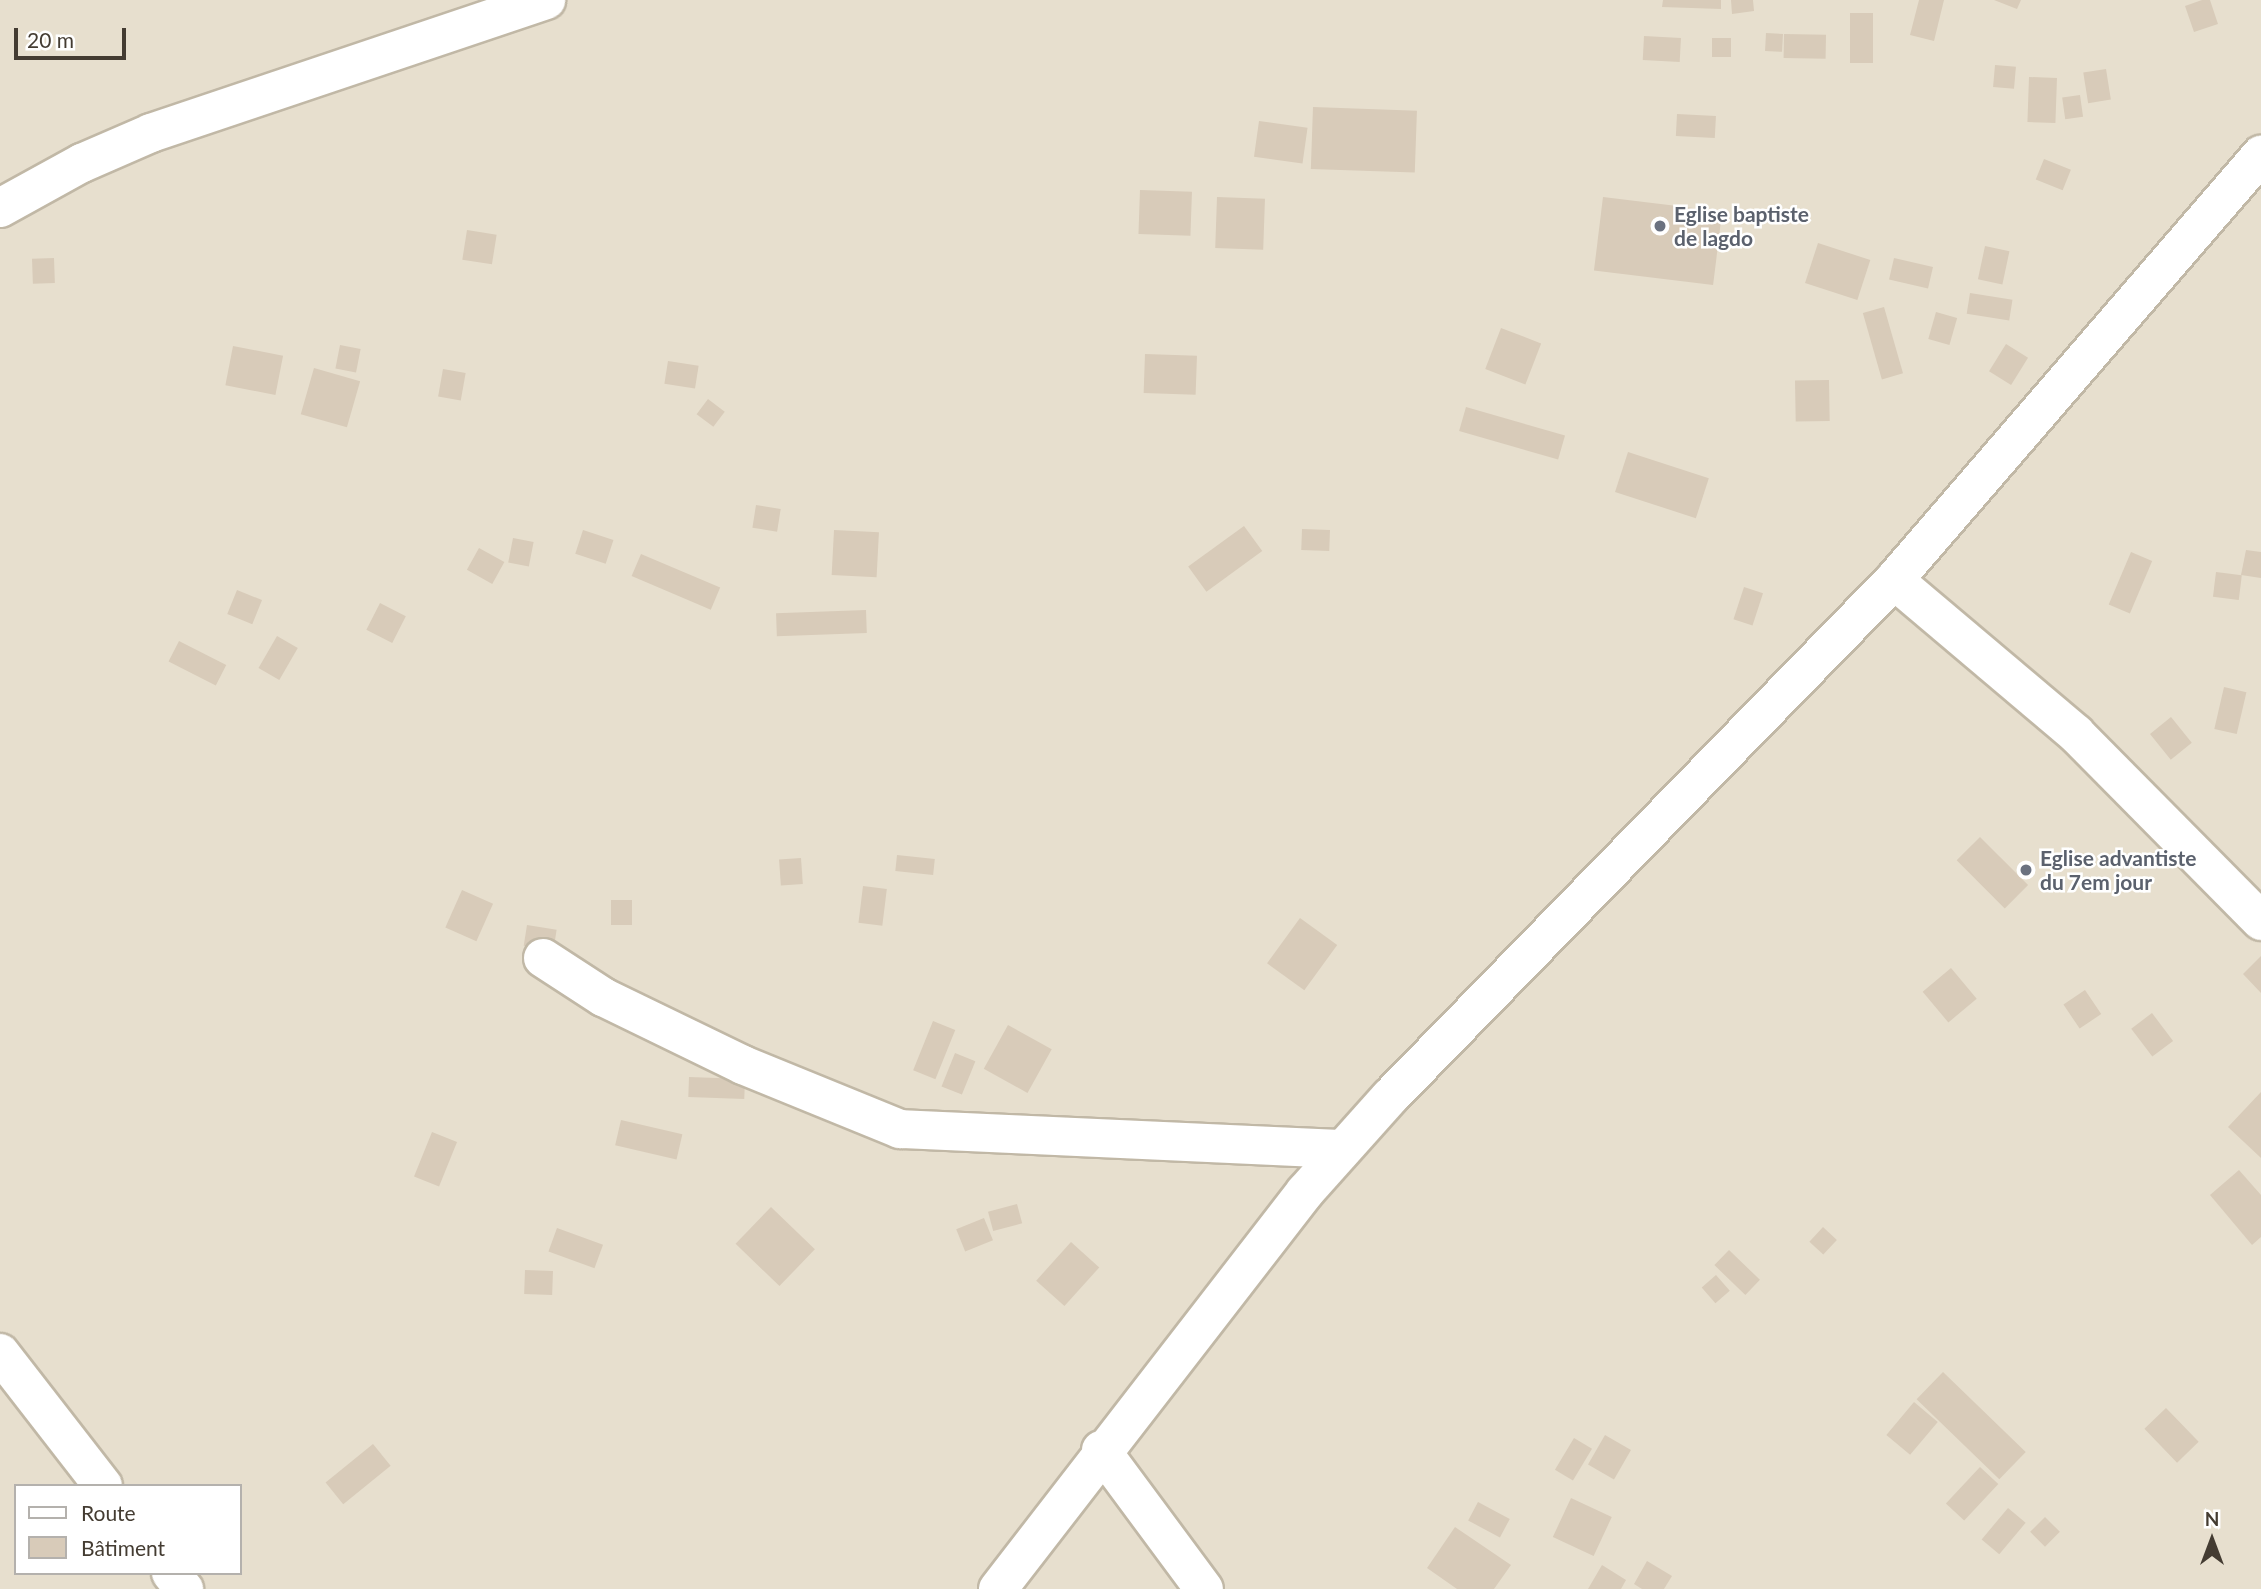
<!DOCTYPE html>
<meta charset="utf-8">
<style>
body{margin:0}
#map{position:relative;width:2261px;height:1589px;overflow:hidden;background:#f2ede1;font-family:Lato,sans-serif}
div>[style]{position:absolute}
.residential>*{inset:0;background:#e7dfce}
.building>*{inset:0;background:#d8cbb9;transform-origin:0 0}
.roads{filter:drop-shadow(2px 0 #c1b8a6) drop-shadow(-2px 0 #c1b8a6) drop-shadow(0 2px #c1b8a6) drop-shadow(0 -2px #c1b8a6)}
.minor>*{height:38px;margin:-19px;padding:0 19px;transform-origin:19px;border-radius:19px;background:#fff}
.dots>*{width:19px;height:19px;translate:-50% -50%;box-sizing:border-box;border:4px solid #fff;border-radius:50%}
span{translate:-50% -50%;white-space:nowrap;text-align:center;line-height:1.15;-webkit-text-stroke:5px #fff;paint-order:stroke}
.worship-label{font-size:21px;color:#5b616d;font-weight:700}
.left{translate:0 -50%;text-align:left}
.legend{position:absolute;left:14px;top:1484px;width:228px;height:91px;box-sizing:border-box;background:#fff;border:2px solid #b4b1ad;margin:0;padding:9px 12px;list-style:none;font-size:21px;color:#443c32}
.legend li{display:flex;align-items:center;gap:14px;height:35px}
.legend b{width:35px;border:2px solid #b4b1ad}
.north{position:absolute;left:2177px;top:1505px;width:70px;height:70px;-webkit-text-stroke:5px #fff;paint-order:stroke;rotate:0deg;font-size:19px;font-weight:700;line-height:28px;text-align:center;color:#443c32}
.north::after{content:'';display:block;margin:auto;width:24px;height:32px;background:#443c32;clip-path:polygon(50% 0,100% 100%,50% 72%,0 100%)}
.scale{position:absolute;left:14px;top:28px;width:112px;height:32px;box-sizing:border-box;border:4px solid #443c32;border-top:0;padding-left:9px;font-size:21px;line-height:24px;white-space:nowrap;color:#443c32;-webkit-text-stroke:5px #fff;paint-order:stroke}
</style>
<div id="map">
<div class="residential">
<i style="clip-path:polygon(evenodd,0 0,2261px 0,2261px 1589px,0 1589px,0 0,16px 1486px,240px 1486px,240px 1573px,16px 1573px,16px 1486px)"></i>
</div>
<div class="building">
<i style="clip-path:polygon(1663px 0,1721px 0,1721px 9px,1662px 7px)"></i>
<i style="clip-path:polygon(1731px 0,1753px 0,1754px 11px,1732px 14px)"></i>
<i style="clip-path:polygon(1919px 0,1944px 0,1934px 41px,1910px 35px)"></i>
<i style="clip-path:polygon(1994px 0,2021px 0,2017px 9px)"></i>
<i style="clip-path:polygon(2202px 0,2210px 0,2218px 24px,2194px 32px,2185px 6px)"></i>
<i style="left:1850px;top:13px;width:23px;height:50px"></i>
<i style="left:1766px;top:33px;width:17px;height:18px;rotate:3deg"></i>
<i style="left:1784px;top:34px;width:42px;height:24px;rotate:1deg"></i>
<i style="left:1644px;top:36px;width:37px;height:24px;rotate:3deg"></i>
<i style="left:1712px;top:38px;width:19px;height:19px"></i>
<i style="left:1995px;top:65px;width:21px;height:22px;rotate:5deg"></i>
<i style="left:2106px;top:69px;width:31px;height:23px;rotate:81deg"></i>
<i style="left:2029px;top:77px;width:28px;height:45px;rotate:2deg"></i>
<i style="left:2080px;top:95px;width:22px;height:18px;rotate:82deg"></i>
<i style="left:1313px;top:107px;width:104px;height:62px;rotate:2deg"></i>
<i style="left:1677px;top:114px;width:39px;height:22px;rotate:3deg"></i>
<i style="left:1259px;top:121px;width:49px;height:36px;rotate:8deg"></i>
<i style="left:2044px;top:159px;width:29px;height:22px;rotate:22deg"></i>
<i style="left:1140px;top:190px;width:52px;height:44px;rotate:2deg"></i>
<i style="left:1217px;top:197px;width:48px;height:51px;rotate:2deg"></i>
<i style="left:1603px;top:197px;width:120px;height:74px;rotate:7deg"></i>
<i style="left:467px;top:230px;width:30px;height:30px;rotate:9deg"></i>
<i style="left:1818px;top:243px;width:55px;height:42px;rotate:18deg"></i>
<i style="left:1985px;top:246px;width:25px;height:34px;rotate:12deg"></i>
<i style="left:54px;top:258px;width:25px;height:22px;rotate:88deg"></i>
<i style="left:1894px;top:258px;width:40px;height:22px;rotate:13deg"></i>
<i style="left:1970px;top:293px;width:43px;height:21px;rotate:9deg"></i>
<i style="left:1884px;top:307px;width:69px;height:22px;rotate:74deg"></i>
<i style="left:1936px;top:312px;width:22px;height:28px;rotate:16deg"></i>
<i style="left:1501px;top:328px;width:43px;height:44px;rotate:21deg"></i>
<i style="left:2006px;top:344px;width:26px;height:32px;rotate:32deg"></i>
<i style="left:340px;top:345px;width:21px;height:24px;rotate:11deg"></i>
<i style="left:233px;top:346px;width:51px;height:40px;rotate:11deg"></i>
<i style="left:1145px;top:354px;width:52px;height:39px;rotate:2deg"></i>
<i style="left:668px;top:361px;width:31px;height:23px;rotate:9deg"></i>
<i style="left:314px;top:368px;width:48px;height:48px;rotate:16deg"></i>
<i style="left:443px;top:369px;width:23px;height:28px;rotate:10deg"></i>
<i style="left:1829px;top:380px;width:41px;height:34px;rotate:89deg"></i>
<i style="left:708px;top:399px;width:21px;height:19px;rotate:37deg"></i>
<i style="left:1466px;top:407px;width:103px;height:25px;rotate:16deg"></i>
<i style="left:1628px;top:452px;width:85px;height:42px;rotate:18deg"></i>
<i style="left:756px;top:505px;width:25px;height:23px;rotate:9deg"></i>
<i style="left:1244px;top:526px;width:31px;height:69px;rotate:54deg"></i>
<i style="left:1302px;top:529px;width:28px;height:21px;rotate:2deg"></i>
<i style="left:583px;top:530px;width:32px;height:25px;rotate:18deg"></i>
<i style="left:834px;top:530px;width:45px;height:45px;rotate:3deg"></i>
<i style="left:513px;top:538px;width:21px;height:25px;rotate:11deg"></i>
<i style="left:479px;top:548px;width:29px;height:25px;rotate:29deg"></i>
<i style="clip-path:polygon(2246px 550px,2261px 552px,2261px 578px,2241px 575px)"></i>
<i style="left:2131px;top:552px;width:23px;height:57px;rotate:23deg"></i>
<i style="left:641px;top:554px;width:86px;height:24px;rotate:23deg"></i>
<i style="left:2216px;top:572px;width:26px;height:25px;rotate:7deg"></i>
<i style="left:1744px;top:587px;width:20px;height:34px;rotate:18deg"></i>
<i style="left:237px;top:590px;width:27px;height:26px;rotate:22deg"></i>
<i style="left:380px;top:603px;width:29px;height:30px;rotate:27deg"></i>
<i style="left:866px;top:610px;width:23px;height:90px;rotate:88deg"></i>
<i style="left:277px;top:636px;width:24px;height:37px;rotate:30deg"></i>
<i style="left:179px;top:641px;width:53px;height:23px;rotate:27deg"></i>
<i style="left:2224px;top:687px;width:23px;height:43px;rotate:13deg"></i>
<i style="left:2171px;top:717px;width:33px;height:27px;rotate:51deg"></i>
<i style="left:1980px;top:837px;width:68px;height:33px;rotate:45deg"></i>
<i style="left:897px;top:855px;width:38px;height:16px;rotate:6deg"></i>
<i style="left:801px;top:858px;width:26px;height:22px;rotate:86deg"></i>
<i style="left:863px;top:886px;width:24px;height:37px;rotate:7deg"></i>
<i style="left:462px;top:890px;width:34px;height:41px;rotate:24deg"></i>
<i style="left:611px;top:900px;width:21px;height:25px"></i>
<i style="left:1300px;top:918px;width:46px;height:56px;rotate:36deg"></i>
<i style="left:527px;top:925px;width:30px;height:21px;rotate:9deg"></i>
<i style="clip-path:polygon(2261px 956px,2261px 993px,2243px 974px)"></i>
<i style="left:1951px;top:968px;width:40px;height:37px;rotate:50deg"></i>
<i style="left:2085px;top:990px;width:29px;height:26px;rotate:56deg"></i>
<i style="left:2152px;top:1013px;width:35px;height:26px;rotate:53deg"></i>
<i style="left:933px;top:1021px;width:24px;height:53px;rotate:22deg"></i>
<i style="left:1008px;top:1025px;width:50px;height:50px;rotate:29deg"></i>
<i style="left:955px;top:1053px;width:22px;height:36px;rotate:22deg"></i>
<i style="left:689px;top:1077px;width:56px;height:20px;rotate:2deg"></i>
<i style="clip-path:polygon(2261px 1092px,2261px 1158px,2228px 1127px)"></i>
<i style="left:621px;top:1120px;width:63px;height:26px;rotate:13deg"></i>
<i style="left:432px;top:1132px;width:27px;height:48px;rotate:22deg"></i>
<i style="clip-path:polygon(2239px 1170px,2261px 1195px,2261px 1237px,2252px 1245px,2210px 1195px)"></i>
<i style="left:1017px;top:1204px;width:20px;height:30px;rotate:75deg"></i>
<i style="left:771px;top:1207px;width:61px;height:51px;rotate:44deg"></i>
<i style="left:984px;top:1218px;width:24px;height:30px;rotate:68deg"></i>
<i style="left:1823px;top:1227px;width:19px;height:20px;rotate:43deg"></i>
<i style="left:557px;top:1228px;width:49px;height:25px;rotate:20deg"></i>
<i style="left:1071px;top:1242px;width:38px;height:52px;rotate:42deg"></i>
<i style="left:1729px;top:1250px;width:43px;height:21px;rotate:44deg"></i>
<i style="left:525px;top:1270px;width:28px;height:24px;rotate:2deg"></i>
<i style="left:1716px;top:1275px;width:21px;height:19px;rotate:49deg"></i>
<i style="left:1943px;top:1372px;width:115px;height:38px;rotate:44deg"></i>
<i style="left:1914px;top:1402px;width:31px;height:43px;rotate:40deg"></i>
<i style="left:2166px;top:1408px;width:47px;height:30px;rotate:46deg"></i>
<i style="left:1605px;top:1435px;width:30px;height:34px;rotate:30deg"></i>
<i style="left:1574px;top:1438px;width:21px;height:37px;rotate:31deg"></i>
<i style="left:373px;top:1444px;width:28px;height:61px;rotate:51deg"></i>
<i style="left:1980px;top:1467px;width:25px;height:50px;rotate:43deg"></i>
<i style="left:1571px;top:1498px;width:45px;height:43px;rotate:25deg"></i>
<i style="left:1478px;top:1502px;width:36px;height:21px;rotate:28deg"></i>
<i style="left:2008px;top:1508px;width:23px;height:41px;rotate:40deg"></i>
<i style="left:2045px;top:1517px;width:21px;height:21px;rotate:45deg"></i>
<i style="clip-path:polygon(1455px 1527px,1511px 1565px,1494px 1589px,1457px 1589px,1427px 1568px)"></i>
<i style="clip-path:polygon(1647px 1561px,1672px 1576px,1664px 1589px,1642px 1589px,1634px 1584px)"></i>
<i style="clip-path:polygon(1602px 1565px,1626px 1580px,1621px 1589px,1588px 1589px)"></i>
</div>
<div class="roads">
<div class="minor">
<i style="left:0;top:208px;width:94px;rotate:-28.8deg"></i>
<i style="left:82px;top:163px;width:75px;rotate:-23.5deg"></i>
<i style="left:151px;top:133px;width:417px;rotate:-18.6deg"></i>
<i style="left:1894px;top:580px;width:238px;rotate:40.2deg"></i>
<i style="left:2076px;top:734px;width:263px;rotate:45.3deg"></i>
<i style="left:543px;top:958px;width:72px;rotate:33deg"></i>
<i style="left:603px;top:997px;width:156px;rotate:25.9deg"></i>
<i style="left:743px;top:1065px;width:170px;rotate:22.2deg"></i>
<i style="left:900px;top:1129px;width:443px;rotate:2.6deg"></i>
<i style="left:0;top:1353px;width:168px;rotate:52.2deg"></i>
<i style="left:1101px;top:1450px;width:173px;rotate:53.5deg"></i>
<i style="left:171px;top:1573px;width:21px;rotate:51deg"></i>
<i style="left:998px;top:1589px;width:502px;rotate:-52.29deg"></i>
<i style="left:1305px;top:1192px;width:127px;rotate:-48.2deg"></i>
<i style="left:1390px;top:1097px;width:722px;rotate:-45.73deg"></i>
<i style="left:1894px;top:580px;width:562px;rotate:-49.19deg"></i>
</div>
</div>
<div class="dots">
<i style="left:1660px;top:226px;background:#6b7280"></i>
<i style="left:2026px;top:870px;background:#6b7280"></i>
</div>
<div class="worship-label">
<span class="left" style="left:1674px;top:226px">Eglise baptiste<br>de lagdo</span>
<span class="left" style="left:2040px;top:870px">Eglise advantiste<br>du 7em jour</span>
</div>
<ul class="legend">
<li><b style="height:9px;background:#fff"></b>Route</li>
<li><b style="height:19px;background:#d8cbb9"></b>Bâtiment</li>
</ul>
<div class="north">N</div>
<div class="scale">20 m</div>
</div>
